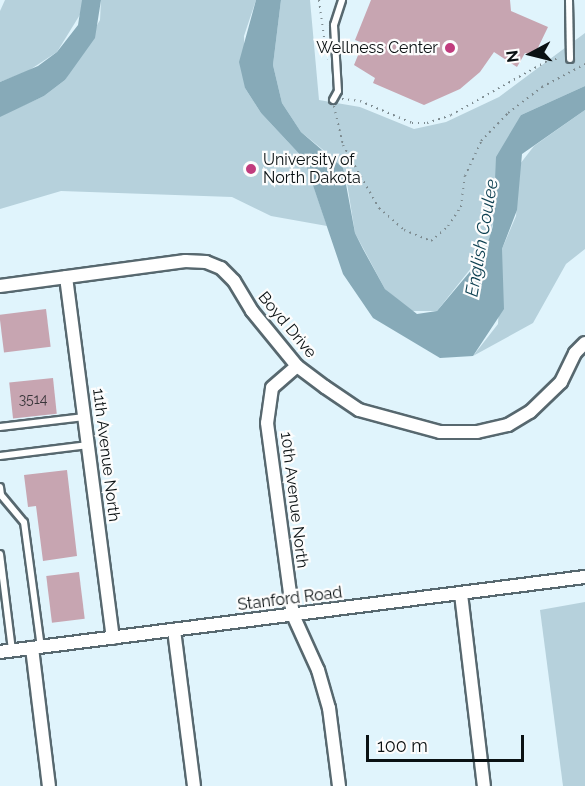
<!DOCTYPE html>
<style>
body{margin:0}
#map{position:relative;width:585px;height:786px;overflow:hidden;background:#e0f4fc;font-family:Raleway,sans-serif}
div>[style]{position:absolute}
.green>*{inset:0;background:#b6d1dc}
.water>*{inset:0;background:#87aab8}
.building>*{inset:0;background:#c7a5b1;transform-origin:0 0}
.path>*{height:2px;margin-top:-1px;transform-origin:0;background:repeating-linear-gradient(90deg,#7d8b90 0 1.5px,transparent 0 6px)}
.roads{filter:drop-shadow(2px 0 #57686f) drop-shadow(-2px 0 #57686f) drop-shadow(0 2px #57686f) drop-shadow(0 -2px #57686f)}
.service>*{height:6px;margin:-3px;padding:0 3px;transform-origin:3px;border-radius:3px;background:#fff}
.minor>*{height:12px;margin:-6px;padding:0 6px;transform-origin:6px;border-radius:6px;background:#fff}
.dots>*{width:16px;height:16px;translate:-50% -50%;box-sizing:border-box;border:3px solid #fdfdfd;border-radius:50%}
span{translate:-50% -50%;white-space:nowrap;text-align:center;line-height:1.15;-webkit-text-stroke:4.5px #fdfdfd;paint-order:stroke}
.number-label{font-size:14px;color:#39363a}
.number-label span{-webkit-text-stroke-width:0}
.poi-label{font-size:16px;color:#0a1113}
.right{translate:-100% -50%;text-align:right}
.left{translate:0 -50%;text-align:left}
.street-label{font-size:16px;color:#0a1113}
.water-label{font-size:18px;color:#0c3f50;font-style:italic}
.north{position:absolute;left:501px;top:24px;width:60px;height:60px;-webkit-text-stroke:4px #fdfdfd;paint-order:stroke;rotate:263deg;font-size:16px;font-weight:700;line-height:24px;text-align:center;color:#0a1113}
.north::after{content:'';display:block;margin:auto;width:21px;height:27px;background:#0a1113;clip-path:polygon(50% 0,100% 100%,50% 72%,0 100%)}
.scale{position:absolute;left:366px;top:735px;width:158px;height:27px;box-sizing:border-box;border:3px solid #0a1113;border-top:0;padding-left:8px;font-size:18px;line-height:21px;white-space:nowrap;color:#0a1113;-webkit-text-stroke:4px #fdfdfd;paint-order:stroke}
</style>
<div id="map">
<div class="green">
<i style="clip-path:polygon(5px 0,83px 0,81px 13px,57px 52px,28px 71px,0 82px,0 11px)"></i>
<i style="clip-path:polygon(101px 0,256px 0,244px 36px,245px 88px,261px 113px,304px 159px,327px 226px,271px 216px,232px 197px,61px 191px,0 209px,0 116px,44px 96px,65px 80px,100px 20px)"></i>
<i style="clip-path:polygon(281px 0,310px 0,319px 100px,360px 107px,414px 129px,446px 122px,499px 97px,585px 33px,585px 86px,521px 115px,487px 248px,437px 311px,411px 311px,385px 289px,355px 233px,346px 177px,333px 158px,301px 132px,282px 103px,273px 65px)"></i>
<i style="clip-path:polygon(585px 110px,585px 249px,566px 264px,533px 323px,473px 356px,498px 324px,502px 249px,516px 216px,520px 164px,534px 146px)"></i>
<i style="clip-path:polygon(585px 602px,585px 786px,563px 786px,540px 610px)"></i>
</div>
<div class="water">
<i style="clip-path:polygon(82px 0,101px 0,95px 38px,65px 80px,44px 96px,0 117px,0 82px,38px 66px,57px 52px,78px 25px)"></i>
<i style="clip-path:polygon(256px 0,281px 0,273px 65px,282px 103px,301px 132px,343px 168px,355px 233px,363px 249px,385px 289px,417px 314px,437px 311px,484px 255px,493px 226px,496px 157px,521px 115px,585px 86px,585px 110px,522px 154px,517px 210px,502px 249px,504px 309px,473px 356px,440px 358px,373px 318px,343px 274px,304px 159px,261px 113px,245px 88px,239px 62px)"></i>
</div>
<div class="building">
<i style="clip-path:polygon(371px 0,510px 0,511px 11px,548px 27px,534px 56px,525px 53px,517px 67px,494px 52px,480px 72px,460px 89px,424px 105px,373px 83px,375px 78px,354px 65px,363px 43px,355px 40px)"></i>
<i style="left:46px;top:309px;width:38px;height:47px;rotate:83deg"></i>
<i style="left:53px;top:378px;width:36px;height:44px;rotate:84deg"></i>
<i style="clip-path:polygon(67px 470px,77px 556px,43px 561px,36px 506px,28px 507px,24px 475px)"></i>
<i style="left:79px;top:572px;width:47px;height:33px;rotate:83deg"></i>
</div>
<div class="path">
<i style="left:319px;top:0;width:60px;rotate:82.3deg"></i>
<i style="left:342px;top:99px;width:18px;rotate:6deg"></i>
<i style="left:360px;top:101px;width:56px;rotate:22.9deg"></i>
<i style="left:412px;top:123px;width:15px"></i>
<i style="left:427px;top:123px;width:25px;rotate:-18deg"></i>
<i style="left:451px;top:115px;width:112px;rotate:-29.3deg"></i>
<i style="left:549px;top:60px;width:12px;rotate:-9deg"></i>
<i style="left:334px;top:106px;width:40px;rotate:77deg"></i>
<i style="left:343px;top:145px;width:73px;rotate:60.3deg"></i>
<i style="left:379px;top:208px;width:33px;rotate:41deg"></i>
<i style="left:404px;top:230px;width:29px;rotate:22deg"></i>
<i style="left:431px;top:241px;width:23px;rotate:-41deg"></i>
<i style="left:448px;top:226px;width:23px;rotate:-56deg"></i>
<i style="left:461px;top:207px;width:31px;rotate:-83deg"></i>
<i style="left:465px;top:176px;width:38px;rotate:-65deg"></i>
<i style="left:481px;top:141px;width:39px;rotate:-46deg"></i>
<i style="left:508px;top:113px;width:43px;rotate:-37.4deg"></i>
<i style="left:542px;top:87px;width:49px;rotate:-28.1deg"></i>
</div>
<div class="roads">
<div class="service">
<i style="left:569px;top:0;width:59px;rotate:89deg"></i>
<i style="left:333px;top:100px;width:10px;rotate:-61deg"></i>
<i style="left:338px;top:91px;width:66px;rotate:-93.5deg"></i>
<i style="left:334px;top:25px;width:26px;rotate:-72deg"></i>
<i style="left:0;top:427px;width:85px;rotate:-6.8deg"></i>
<i style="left:0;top:456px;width:89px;rotate:-7.1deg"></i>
<i style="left:0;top:487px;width:8px;rotate:83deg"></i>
<i style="left:1px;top:495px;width:35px;rotate:50deg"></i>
<i style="left:24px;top:522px;width:126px;rotate:82.3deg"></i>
<i style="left:0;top:554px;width:98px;rotate:82.9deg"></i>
</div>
<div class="minor">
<i style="left:66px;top:277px;width:364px;rotate:82.6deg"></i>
<i style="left:0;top:286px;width:187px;rotate:-7.7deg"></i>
<i style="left:185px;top:261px;width:21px;rotate:3deg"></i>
<i style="left:206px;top:262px;width:16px;rotate:22deg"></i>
<i style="left:221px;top:268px;width:18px;rotate:45deg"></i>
<i style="left:234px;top:281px;width:35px;rotate:59deg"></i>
<i style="left:252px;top:311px;width:71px;rotate:50.7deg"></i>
<i style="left:297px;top:366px;width:35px;rotate:37deg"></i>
<i style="left:325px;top:387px;width:41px;rotate:34.1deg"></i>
<i style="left:359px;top:410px;width:84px;rotate:15.2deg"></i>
<i style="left:440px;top:432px;width:37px"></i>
<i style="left:477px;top:432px;width:32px;rotate:-13deg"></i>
<i style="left:508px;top:425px;width:26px;rotate:-31deg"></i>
<i style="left:530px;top:412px;width:43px;rotate:-44.1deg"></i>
<i style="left:561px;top:382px;width:32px;rotate:-64deg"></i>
<i style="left:575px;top:353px;width:14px;rotate:-45deg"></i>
<i style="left:297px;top:366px;width:33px;rotate:139deg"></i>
<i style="left:272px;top:388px;width:35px;rotate:98deg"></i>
<i style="left:267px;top:423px;width:194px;rotate:82.3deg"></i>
<i style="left:293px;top:615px;width:60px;rotate:65.6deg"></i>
<i style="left:318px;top:670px;width:40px;rotate:74deg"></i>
<i style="left:329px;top:708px;width:79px;rotate:82.7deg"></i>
<i style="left:461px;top:594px;width:193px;rotate:83.2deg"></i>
<i style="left:174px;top:630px;width:157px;rotate:82.7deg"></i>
<i style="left:32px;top:648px;width:139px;rotate:83deg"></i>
<i style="left:0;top:652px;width:590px;rotate:-7.31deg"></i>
</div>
</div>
<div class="dots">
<i style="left:450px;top:48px;background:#c13c7e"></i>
<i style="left:251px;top:169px;background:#c13c7e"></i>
</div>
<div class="number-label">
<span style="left:33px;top:399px">3514</span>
</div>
<div class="poi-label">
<span class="right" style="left:438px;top:48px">Wellness Center</span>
<span class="left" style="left:263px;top:169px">University of<br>North Dakota</span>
</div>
<div class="street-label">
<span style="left:287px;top:325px;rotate:50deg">Boyd Drive</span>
<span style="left:106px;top:455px;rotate:83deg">11th Avenue North</span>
<span style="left:294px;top:500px;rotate:83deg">10th Avenue North</span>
<span style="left:290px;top:599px;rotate:-7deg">Stanford Road</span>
</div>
<div class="water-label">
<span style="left:482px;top:238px;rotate:-80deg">English Coulee</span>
</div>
<div class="north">N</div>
<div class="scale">100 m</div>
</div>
